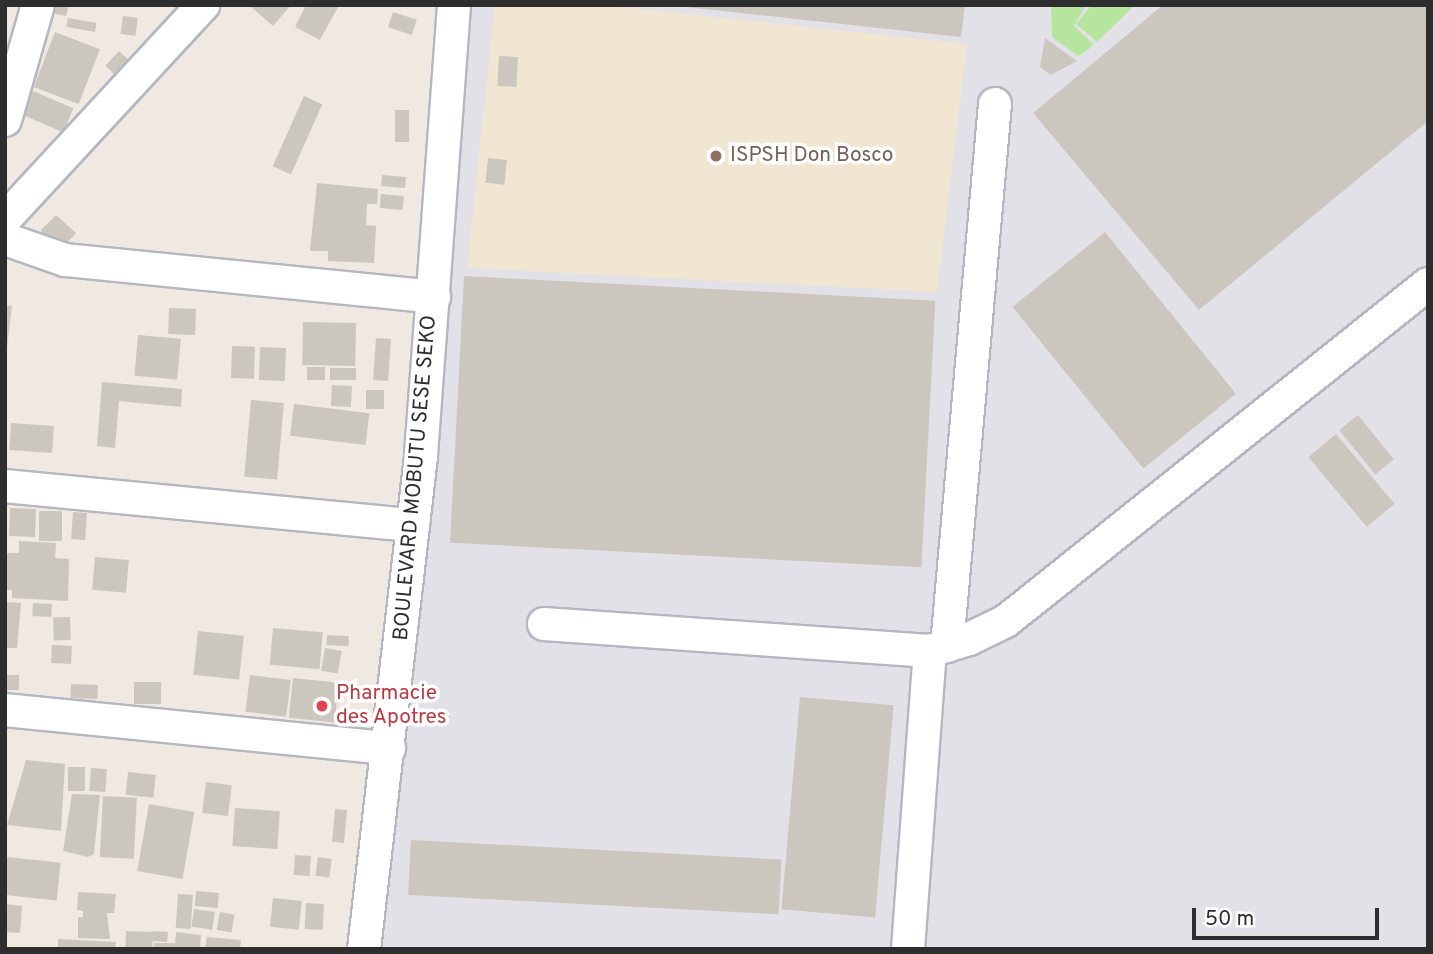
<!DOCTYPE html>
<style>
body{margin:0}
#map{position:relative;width:1433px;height:954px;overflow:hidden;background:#efe9e1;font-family:Overpass,sans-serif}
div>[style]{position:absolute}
.industrial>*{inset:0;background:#e3e1e8}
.education>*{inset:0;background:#f0e6d1}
.green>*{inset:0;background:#b6e59e}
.building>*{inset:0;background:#cbc7bf;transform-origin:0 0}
.roads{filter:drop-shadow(2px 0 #b4b7c1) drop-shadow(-2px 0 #b4b7c1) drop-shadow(0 2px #b4b7c1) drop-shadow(0 -2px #b4b7c1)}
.minor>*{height:32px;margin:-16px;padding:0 16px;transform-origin:16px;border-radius:16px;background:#fff}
.dots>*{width:19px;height:19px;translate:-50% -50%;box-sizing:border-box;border:4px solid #fff;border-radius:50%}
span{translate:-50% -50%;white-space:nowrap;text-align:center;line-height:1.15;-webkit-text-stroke:7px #fff;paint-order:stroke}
.education-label{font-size:21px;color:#785e54}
.left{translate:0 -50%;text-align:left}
.street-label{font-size:21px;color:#2e2e2e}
.health-label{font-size:21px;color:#be3a42}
.frame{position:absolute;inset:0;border:7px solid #2e2e2e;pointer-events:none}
.scale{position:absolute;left:1192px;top:908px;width:187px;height:32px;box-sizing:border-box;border:4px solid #2e2e2e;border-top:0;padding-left:9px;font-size:21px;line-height:24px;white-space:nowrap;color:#2e2e2e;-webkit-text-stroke:5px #fff;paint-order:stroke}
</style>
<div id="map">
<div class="industrial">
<i style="clip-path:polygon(469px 5px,1428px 5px,1428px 949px,379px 949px,423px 594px)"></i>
</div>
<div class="education">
<i style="clip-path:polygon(495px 5px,603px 5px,967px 44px,937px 292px,467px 268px)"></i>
</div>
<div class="green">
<i style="clip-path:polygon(1051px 5px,1086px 5px,1074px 26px,1093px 44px,1088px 50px,1078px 56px,1052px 37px)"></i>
<i style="clip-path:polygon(1092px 5px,1135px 5px,1097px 42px,1076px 24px)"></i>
</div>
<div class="building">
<i style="clip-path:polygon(54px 5px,69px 5px,66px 16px,52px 13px)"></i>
<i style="clip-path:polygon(249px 5px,291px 5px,273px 26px)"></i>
<i style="clip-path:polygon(306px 5px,339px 5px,320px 40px,295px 27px)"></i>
<i style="clip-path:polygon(667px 5px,965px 5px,961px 37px)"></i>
<i style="clip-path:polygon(1163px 5px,1428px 5px,1428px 121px,1199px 310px,1033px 113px)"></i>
<i style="left:393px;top:12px;width:25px;height:16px;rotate:18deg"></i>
<i style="left:123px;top:16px;width:15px;height:18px;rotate:8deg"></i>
<i style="left:68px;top:18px;width:29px;height:9px;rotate:10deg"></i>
<i style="left:55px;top:32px;width:48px;height:59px;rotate:21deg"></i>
<i style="clip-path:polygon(1045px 38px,1077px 61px,1051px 75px,1040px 67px)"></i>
<i style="left:119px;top:51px;width:25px;height:20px;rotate:43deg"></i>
<i style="left:499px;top:56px;width:19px;height:30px;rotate:3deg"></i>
<i style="left:33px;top:91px;width:44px;height:26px;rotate:23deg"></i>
<i style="left:304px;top:96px;width:20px;height:77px;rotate:24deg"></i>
<i style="left:395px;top:110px;width:14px;height:32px"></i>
<i style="left:488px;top:158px;width:19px;height:25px;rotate:6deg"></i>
<i style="left:382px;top:175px;width:24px;height:11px;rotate:5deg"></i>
<i style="clip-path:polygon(317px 183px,378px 189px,377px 204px,367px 204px,366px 225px,376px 226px,374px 263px,328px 261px,328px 251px,310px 251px)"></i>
<i style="left:381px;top:194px;width:23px;height:14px;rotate:5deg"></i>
<i style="clip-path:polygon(56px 215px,76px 233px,64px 246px,46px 244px,41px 230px)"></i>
<i style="left:1105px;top:232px;width:208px;height:119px;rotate:51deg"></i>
<i style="left:464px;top:276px;width:472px;height:267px;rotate:3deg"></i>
<i style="clip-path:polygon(5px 305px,12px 306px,7px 348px,5px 348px)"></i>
<i style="left:169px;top:308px;width:27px;height:26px;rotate:2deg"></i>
<i style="left:303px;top:322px;width:53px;height:43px;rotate:1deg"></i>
<i style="left:138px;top:335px;width:43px;height:41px;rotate:5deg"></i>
<i style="left:376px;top:338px;width:15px;height:42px;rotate:4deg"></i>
<i style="left:232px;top:346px;width:23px;height:32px;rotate:2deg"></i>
<i style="left:260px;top:347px;width:26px;height:33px;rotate:2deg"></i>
<i style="left:307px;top:367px;width:18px;height:13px"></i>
<i style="left:330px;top:368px;width:26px;height:12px"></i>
<i style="clip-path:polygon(102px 382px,182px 389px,181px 407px,119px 401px,115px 448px,97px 446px)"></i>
<i style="left:332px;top:385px;width:20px;height:21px;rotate:3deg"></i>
<i style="left:366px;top:390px;width:18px;height:19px"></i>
<i style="left:251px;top:400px;width:33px;height:77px;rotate:5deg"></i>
<i style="left:294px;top:404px;width:76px;height:32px;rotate:7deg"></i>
<i style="left:1358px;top:415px;width:57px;height:24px;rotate:51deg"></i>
<i style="left:11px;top:423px;width:43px;height:27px;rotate:4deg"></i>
<i style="left:1336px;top:434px;width:91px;height:36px;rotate:50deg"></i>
<i style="left:10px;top:508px;width:26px;height:28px;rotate:2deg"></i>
<i style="left:39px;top:511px;width:23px;height:30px"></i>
<i style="left:73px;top:512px;width:14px;height:27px;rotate:4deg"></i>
<i style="clip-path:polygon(19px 541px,56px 543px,55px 558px,69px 559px,68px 601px,12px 598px,12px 590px,5px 590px,5px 553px,19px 553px)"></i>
<i style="left:95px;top:557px;width:34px;height:33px;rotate:5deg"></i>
<i style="clip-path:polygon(5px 602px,21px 603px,17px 648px,5px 648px)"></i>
<i style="left:33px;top:603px;width:19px;height:13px;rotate:3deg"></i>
<i style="left:70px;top:617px;width:23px;height:17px;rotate:88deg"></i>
<i style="left:273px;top:628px;width:50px;height:37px;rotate:5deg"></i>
<i style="left:198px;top:631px;width:46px;height:44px;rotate:6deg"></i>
<i style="left:327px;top:635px;width:22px;height:10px;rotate:3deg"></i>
<i style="left:52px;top:645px;width:20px;height:18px;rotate:3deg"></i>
<i style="left:325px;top:648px;width:17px;height:23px;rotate:10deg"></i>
<i style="left:5px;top:675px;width:14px;height:15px"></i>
<i style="left:250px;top:675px;width:41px;height:37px;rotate:7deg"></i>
<i style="left:293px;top:678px;width:46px;height:40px;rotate:6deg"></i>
<i style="left:134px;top:682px;width:27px;height:22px"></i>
<i style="left:71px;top:684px;width:27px;height:14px;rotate:2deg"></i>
<i style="left:800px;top:697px;width:94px;height:213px;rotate:5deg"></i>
<i style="clip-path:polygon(26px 760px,65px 764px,61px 831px,7px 825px)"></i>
<i style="left:68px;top:767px;width:17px;height:24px"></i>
<i style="left:91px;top:768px;width:16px;height:23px;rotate:4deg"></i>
<i style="left:128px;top:772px;width:28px;height:23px;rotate:6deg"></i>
<i style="left:206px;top:782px;width:26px;height:31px;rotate:7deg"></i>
<i style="clip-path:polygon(72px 794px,100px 795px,94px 854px,88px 857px,63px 851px)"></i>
<i style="left:103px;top:796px;width:34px;height:61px;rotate:3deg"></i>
<i style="left:149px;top:804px;width:46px;height:68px;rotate:10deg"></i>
<i style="left:235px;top:808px;width:45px;height:38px;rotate:4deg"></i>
<i style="left:335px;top:809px;width:12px;height:33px;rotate:5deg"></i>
<i style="left:411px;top:840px;width:371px;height:55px;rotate:3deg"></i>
<i style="left:295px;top:855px;width:16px;height:20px;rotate:4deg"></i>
<i style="left:7px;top:857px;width:54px;height:38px;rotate:6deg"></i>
<i style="left:318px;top:857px;width:14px;height:19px;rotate:8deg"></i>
<i style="left:196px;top:891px;width:23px;height:15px;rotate:5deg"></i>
<i style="clip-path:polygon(78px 892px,116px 894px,114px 913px,107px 913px,110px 939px,78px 938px,78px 917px,83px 917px,83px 911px,77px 910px)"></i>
<i style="left:178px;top:894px;width:15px;height:34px;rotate:4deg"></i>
<i style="left:273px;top:898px;width:29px;height:29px;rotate:6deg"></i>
<i style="left:306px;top:903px;width:18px;height:26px;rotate:3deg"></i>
<i style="clip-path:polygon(5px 904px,22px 906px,20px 933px,5px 932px)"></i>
<i style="left:194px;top:909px;width:21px;height:18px;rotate:8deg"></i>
<i style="left:220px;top:912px;width:15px;height:18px;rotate:11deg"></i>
<i style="left:126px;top:931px;width:27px;height:18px;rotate:2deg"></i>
<i style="left:153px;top:931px;width:15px;height:10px;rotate:4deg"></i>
<i style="clip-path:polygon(176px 932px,201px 935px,200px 949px,154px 949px,154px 943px,175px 943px)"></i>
<i style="clip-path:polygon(207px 937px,241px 940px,240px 949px,205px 949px)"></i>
<i style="clip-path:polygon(58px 939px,116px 942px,115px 949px,58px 949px)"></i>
</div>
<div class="roads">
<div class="minor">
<i style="left:5px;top:120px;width:120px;rotate:-74deg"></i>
<i style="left:5px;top:219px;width:292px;rotate:-47.2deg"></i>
<i style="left:5px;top:239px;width:64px;rotate:19.3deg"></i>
<i style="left:65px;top:260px;width:371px;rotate:5.7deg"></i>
<i style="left:5px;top:486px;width:410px;rotate:5.5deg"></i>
<i style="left:544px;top:624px;width:387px;rotate:4deg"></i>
<i style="left:930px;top:651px;width:41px;rotate:-17.1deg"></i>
<i style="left:969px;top:639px;width:41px;rotate:-25.9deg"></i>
<i style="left:1006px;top:621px;width:540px;rotate:-38.61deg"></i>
<i style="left:947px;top:646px;width:544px;rotate:-84.94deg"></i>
<i style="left:5px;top:710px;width:386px;rotate:5.7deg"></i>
<i style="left:364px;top:949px;width:497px;rotate:-83.4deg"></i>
<i style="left:421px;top:455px;width:451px;rotate:-85.8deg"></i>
<i style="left:908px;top:949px;width:299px;rotate:-85.8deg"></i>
</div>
</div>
<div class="dots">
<i style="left:716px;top:156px;background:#8d6e63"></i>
<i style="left:322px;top:706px;background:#e0444e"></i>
</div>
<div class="education-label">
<span class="left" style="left:730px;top:156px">ISPSH Don Bosco</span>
</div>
<div class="street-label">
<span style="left:416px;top:478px;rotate:-85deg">BOULEVARD MOBUTU SESE SEKO</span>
</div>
<div class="health-label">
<span class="left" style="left:336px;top:706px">Pharmacie<br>des Apotres</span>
</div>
<div class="frame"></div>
<div class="scale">50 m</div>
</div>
